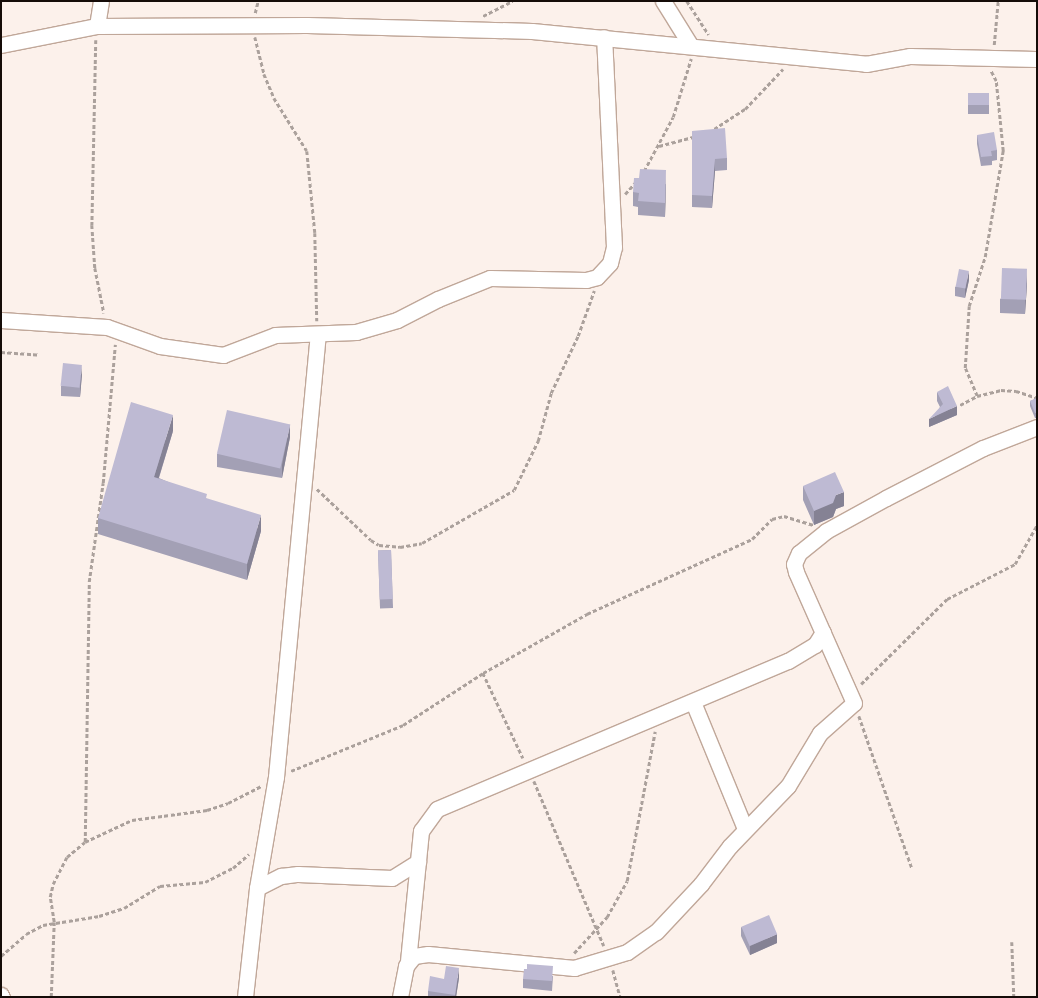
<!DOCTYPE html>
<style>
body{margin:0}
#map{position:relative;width:1038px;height:998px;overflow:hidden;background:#fcf1eb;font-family:"Alegreya Sans",sans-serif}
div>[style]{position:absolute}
.path>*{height:2.5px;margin-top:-1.25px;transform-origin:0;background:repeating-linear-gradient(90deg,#aba19c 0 4px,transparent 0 6.5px)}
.roads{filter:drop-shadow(1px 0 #c0a799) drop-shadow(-1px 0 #c0a799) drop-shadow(0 1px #c0a799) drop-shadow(0 -1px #c0a799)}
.minor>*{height:15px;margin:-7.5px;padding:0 7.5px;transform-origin:7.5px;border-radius:7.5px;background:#fff}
.wall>*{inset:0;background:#a3a0b5;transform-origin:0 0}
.shaded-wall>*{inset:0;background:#858294}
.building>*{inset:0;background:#bebad3;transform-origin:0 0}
span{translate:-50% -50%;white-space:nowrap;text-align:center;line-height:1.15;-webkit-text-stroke:4.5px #fff;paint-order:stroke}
.frame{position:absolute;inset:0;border:2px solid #150c08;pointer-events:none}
</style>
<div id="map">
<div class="path">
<i style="left:687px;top:1px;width:40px;rotate:57.1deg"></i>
<i style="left:255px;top:13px;width:12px;rotate:-76deg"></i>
<i style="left:483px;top:16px;width:33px;rotate:-27deg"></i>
<i style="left:255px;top:37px;width:38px;rotate:76deg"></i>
<i style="left:264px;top:74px;width:26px;rotate:67deg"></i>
<i style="left:274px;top:98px;width:62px;rotate:58.1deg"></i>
<i style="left:307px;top:151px;width:82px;rotate:84.4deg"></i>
<i style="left:315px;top:233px;width:88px;rotate:88.7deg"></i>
<i style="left:96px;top:40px;width:185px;rotate:91.2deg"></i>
<i style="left:92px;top:225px;width:43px;rotate:86deg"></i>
<i style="left:95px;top:268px;width:46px;rotate:78.7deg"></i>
<i style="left:994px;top:45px;width:44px;rotate:-84.8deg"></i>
<i style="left:714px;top:129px;width:37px;rotate:-33deg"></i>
<i style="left:745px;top:109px;width:55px;rotate:-46.5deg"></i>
<i style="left:659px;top:146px;width:35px;rotate:-15deg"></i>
<i style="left:644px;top:171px;width:61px;rotate:-61.8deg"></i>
<i style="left:673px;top:117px;width:61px;rotate:-72.8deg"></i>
<i style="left:625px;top:194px;width:15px;rotate:-48deg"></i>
<i style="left:1px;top:352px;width:39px;rotate:4deg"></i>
<i style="left:977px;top:396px;width:30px;rotate:-113deg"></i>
<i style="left:965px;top:368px;width:62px;rotate:-86.3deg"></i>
<i style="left:969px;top:306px;width:52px;rotate:-71.9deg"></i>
<i style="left:985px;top:257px;width:108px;rotate:-80.4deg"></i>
<i style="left:1003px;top:151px;width:70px;rotate:-95.7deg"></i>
<i style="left:996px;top:81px;width:11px;rotate:-117deg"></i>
<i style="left:960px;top:405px;width:19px;rotate:-28deg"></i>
<i style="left:977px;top:396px;width:25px;rotate:-14deg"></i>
<i style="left:1001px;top:390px;width:15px;rotate:4deg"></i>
<i style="left:1016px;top:391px;width:22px;rotate:18deg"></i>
<i style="left:317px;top:489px;width:74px;rotate:43.4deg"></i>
<i style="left:371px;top:540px;width:9px;rotate:32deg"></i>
<i style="left:379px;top:545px;width:21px;rotate:5deg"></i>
<i style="left:400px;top:547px;width:22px;rotate:-10deg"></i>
<i style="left:422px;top:543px;width:106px;rotate:-29.9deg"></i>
<i style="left:514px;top:490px;width:55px;rotate:-63.9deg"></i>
<i style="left:538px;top:441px;width:50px;rotate:-74.8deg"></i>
<i style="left:551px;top:393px;width:63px;rotate:-64.7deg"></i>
<i style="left:578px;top:336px;width:48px;rotate:-70.4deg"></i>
<i style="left:483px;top:673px;width:94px;rotate:64.8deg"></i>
<i style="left:861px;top:684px;width:121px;rotate:-44.7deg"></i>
<i style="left:947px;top:599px;width:76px;rotate:-27.2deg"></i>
<i style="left:1015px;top:564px;width:45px;rotate:-60.6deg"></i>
<i style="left:859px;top:716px;width:161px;rotate:70.8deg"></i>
<i style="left:291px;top:771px;width:121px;rotate:-22.3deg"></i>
<i style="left:403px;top:725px;width:95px;rotate:-33deg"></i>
<i style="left:483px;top:673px;width:120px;rotate:-29.6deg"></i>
<i style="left:587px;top:614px;width:181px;rotate:-24.4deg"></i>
<i style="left:752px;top:539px;width:28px;rotate:-45deg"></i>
<i style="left:772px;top:519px;width:12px;rotate:-14deg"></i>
<i style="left:784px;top:516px;width:31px;rotate:17deg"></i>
<i style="left:534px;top:781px;width:179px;rotate:67deg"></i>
<i style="left:85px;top:842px;width:260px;rotate:-89.1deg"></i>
<i style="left:89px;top:582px;width:100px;rotate:-82deg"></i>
<i style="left:103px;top:483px;width:139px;rotate:-85deg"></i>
<i style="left:1012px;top:942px;width:55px;rotate:87.9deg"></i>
<i style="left:574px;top:953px;width:49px;rotate:-47.5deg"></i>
<i style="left:607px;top:917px;width:41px;rotate:-60.9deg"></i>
<i style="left:627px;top:881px;width:152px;rotate:-79.4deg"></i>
<i style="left:1px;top:956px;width:33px;rotate:-41deg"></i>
<i style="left:26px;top:934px;width:19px;rotate:-28deg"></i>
<i style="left:43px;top:925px;width:57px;rotate:-9.1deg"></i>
<i style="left:99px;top:916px;width:26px;rotate:-18deg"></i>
<i style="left:124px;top:908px;width:42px;rotate:-31.4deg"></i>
<i style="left:160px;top:886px;width:45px;rotate:-5.1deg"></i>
<i style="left:205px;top:882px;width:31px;rotate:-27deg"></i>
<i style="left:233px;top:868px;width:21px;rotate:-41deg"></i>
<i style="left:613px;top:970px;width:28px;rotate:75deg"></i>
<i style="left:51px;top:997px;width:75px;rotate:-87.7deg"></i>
<i style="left:54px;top:922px;width:25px;rotate:-99deg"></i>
<i style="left:50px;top:897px;width:13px;rotate:-77deg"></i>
<i style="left:53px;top:884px;width:30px;rotate:-63deg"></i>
<i style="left:67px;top:857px;width:23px;rotate:-40deg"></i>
<i style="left:85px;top:842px;width:52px;rotate:-25.1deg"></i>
<i style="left:132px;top:820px;width:76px;rotate:-7.6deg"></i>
<i style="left:207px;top:810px;width:22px;rotate:-18deg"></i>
<i style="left:228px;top:803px;width:37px;rotate:-27deg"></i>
</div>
<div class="roads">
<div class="minor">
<i style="left:663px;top:1px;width:53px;rotate:58.1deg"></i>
<i style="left:97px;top:26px;width:25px;rotate:-81deg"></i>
<i style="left:1px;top:45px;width:98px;rotate:-11.2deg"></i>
<i style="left:97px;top:26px;width:210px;rotate:-0.3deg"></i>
<i style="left:307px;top:25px;width:225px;rotate:1.5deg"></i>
<i style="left:532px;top:31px;width:336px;rotate:5.6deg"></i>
<i style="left:866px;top:64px;width:45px;rotate:-10.3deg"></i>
<i style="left:910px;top:56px;width:127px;rotate:1.4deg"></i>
<i style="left:1px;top:320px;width:106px;rotate:3.8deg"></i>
<i style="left:107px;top:327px;width:56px;rotate:19.7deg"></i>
<i style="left:160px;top:346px;width:64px;rotate:8.1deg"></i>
<i style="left:223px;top:355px;width:56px;rotate:-21deg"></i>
<i style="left:275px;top:335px;width:81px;rotate:-2.1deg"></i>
<i style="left:356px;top:332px;width:43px;rotate:-16.3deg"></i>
<i style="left:397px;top:320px;width:46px;rotate:-27.1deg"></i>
<i style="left:438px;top:299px;width:56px;rotate:-22deg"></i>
<i style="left:490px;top:278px;width:96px;rotate:1.2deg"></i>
<i style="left:586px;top:280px;width:11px;rotate:-15deg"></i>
<i style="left:597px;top:277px;width:19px;rotate:-47deg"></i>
<i style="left:610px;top:263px;width:16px;rotate:-76deg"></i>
<i style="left:614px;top:247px;width:210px;rotate:-92.7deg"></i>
<i style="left:693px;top:702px;width:137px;rotate:67.7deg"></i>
<i style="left:257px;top:888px;width:113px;rotate:-80.3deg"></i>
<i style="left:276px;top:777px;width:444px;rotate:-84.6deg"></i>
<i style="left:408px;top:961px;width:131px;rotate:-84.3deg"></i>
<i style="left:421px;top:831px;width:27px;rotate:-54deg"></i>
<i style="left:437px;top:809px;width:381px;rotate:-22.9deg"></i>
<i style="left:788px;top:661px;width:31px;rotate:-31deg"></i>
<i style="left:815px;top:645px;width:15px;rotate:-58deg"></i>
<i style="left:1px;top:995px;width:2px;rotate:63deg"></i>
<i style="left:245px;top:997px;width:110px;rotate:-83.7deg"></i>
<i style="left:257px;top:888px;width:27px;rotate:-27deg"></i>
<i style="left:281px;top:876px;width:17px;rotate:-7deg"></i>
<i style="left:298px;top:874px;width:94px;rotate:2.4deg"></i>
<i style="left:392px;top:878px;width:31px;rotate:-32deg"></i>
<i style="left:400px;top:997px;width:32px;rotate:-79deg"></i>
<i style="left:406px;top:966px;width:13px;rotate:-51deg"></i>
<i style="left:414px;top:956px;width:14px;rotate:-8deg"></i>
<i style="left:428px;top:954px;width:147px;rotate:5.5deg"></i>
<i style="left:574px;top:968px;width:55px;rotate:-16.8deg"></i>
<i style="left:627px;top:952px;width:35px;rotate:-35deg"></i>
<i style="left:656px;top:932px;width:66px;rotate:-46.8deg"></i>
<i style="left:701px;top:884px;width:48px;rotate:-52.7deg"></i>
<i style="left:730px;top:846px;width:83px;rotate:-46deg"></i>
<i style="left:788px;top:786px;width:62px;rotate:-58.9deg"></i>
<i style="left:820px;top:733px;width:45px;rotate:-41.4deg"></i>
<i style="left:854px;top:703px;width:143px;rotate:-113.9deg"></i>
<i style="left:796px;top:572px;width:8px;rotate:-104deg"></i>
<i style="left:794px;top:564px;width:12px;rotate:-66deg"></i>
<i style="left:799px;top:553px;width:35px;rotate:-39deg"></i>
<i style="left:826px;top:531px;width:68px;rotate:-28.8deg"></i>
<i style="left:886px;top:498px;width:109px;rotate:-27.3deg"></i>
<i style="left:983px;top:448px;width:58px;rotate:-21.3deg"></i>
</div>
</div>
<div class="wall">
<i style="left:989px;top:93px;width:21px;height:21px;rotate:90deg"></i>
<i style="clip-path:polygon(692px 131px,727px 158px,727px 170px,715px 171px,712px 208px,692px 207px)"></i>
<i style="clip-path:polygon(977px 135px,997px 150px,997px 160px,992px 161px,992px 165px,981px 166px,977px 144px)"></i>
<i style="clip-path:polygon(666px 184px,665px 217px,638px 215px,638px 207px,633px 206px,633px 192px)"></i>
<i style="clip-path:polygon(969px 280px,965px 298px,955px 296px,955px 287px)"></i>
<i style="clip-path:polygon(1027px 283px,1025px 314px,1000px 313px,1000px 299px)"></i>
<i style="clip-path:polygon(82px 374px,80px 397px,61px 396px,61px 386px)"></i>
<i style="clip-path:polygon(1036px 376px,1037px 376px,1037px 389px,1036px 386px)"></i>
<i style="clip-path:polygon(937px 392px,957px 415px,929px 427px,940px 407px,937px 401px)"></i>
<i style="clip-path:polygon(1037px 398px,1037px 418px,1035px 418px,1030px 406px,1030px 401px)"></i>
<i style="clip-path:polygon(173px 431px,159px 478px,207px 499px,261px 531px,247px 580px,98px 534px,98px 518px)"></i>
<i style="clip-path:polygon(290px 437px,282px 478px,217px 467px,217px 454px)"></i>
<i style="clip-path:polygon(803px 486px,844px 506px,836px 509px,833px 517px,814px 525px,803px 500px)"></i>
<i style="left:391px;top:550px;width:58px;height:13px;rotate:88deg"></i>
<i style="clip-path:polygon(741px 927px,777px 943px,750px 955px,741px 936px)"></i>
<i style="clip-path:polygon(553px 976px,552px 991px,523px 988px,523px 979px)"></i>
<i style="clip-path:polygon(459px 978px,456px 997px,428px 997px,428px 991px,444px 979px)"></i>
</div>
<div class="shaded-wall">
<i style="clip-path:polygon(715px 159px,715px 171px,712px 208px,712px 196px)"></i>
<i style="clip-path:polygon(666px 170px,666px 184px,665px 217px,665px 203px)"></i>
<i style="clip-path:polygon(1027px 269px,1027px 283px,1025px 314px,1025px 301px)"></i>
<i style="clip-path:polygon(969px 271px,969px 280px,965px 298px,965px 289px)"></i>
<i style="clip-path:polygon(82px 365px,82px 374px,80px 397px,80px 388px)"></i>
<i style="clip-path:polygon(957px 406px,957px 415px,929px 427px,929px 419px)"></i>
<i style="clip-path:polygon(173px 415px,173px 431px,154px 493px,154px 477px)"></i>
<i style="clip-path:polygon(290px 424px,290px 437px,282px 478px,282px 465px)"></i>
<i style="clip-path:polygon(844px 492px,844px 506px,836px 509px,833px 517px,814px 525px,814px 511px,836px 495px)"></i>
<i style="clip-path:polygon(261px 515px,261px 531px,247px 580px,247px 564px)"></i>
<i style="clip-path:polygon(777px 934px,777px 943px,750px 955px,750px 946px)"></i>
<i style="clip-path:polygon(459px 968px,459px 978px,456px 997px,455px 997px)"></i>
</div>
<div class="building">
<i style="left:989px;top:93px;width:12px;height:21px;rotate:90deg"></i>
<i style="clip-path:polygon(725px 128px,727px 158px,715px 159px,712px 196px,692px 195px,692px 131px)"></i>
<i style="clip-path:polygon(994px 132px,997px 150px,991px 151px,992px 156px,981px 157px,977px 135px)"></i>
<i style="clip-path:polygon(640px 169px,666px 170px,665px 203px,638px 201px,639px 193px,633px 192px,634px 178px,639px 178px)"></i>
<i style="left:1002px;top:268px;width:25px;height:31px;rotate:2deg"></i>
<i style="left:959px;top:269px;width:10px;height:18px;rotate:11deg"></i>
<i style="left:63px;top:363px;width:19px;height:23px;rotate:6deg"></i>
<i style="clip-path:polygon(948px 386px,957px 406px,929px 419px,943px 404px,937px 392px)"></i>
<i style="clip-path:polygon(1037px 398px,1037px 413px,1035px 413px,1030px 401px)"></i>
<i style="clip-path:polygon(131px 402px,173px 415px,154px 477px,207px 494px,206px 498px,261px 515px,247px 564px,98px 518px)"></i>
<i style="left:227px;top:410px;width:65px;height:45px;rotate:13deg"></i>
<i style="clip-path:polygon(835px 472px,844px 492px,836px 495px,833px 503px,814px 511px,803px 486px)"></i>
<i style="left:391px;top:550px;width:49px;height:13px;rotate:88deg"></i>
<i style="left:769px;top:915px;width:21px;height:30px;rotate:67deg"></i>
<i style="clip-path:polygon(527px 964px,553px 966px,552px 981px,523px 979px,524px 969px,527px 969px)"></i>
<i style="clip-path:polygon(446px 966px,459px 968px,455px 995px,428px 991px,430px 976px,444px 979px)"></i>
</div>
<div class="frame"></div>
</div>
